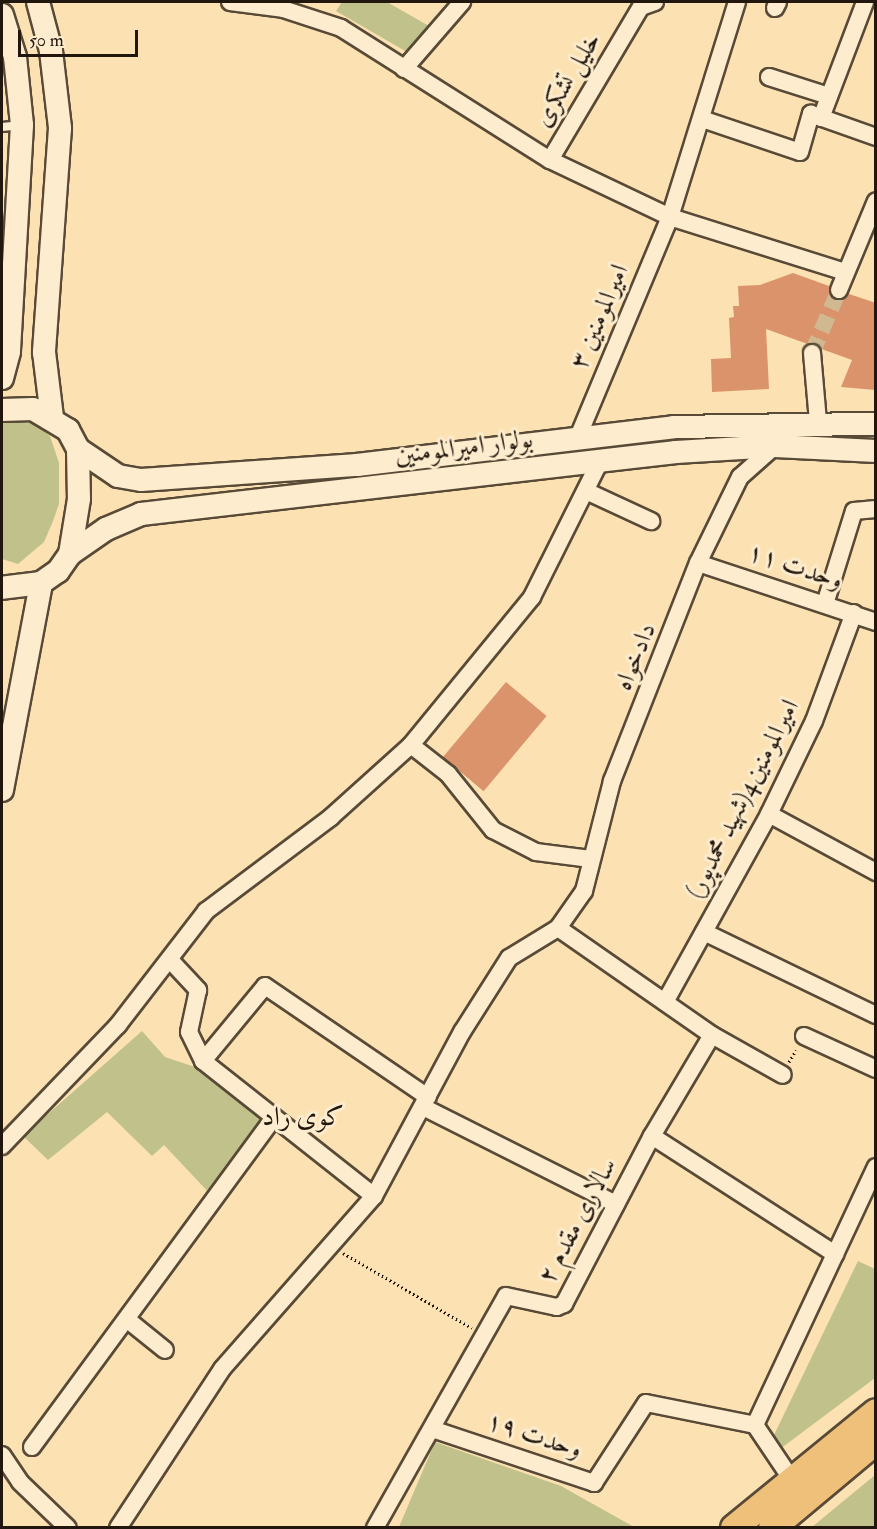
<!DOCTYPE html>
<meta charset="utf-8">
<style>
body{margin:0}
#map{position:relative;width:877px;height:1529px;overflow:hidden;background:#fce1b2;font-family:"IM FELL Double Pica",Amiri,serif}
div>[style]{position:absolute}
.green>*{inset:0;background:#c1c28b}
.building>*{inset:0;background:#db936b;transform-origin:0 0}
.street-tunnel>*{height:16px;margin-top:-8px;transform-origin:0;background:repeating-linear-gradient(90deg,#d0b991 0 16px,transparent 0 24px)}
.path>*{height:3px;margin-top:-1.5px;transform-origin:0;background:repeating-linear-gradient(90deg,#22170e 0 1.5px,transparent 0 4.5px)}
.roads{filter:drop-shadow(2px 0 #584a37) drop-shadow(-2px 0 #584a37) drop-shadow(0 2px #584a37) drop-shadow(0 -2px #584a37)}
.lane>*{height:8px;margin:-4px;padding:0 4px;transform-origin:4px;border-radius:4px;background:#fdeccd}
.street>*{height:16px;margin:-8px;padding:0 8px;transform-origin:8px;border-radius:8px;background:#fdeccd}
.secondary>*{height:22px;margin:-11px;padding:0 11px;transform-origin:11px;border-radius:11px;background:#fdeccd}
.primary>*{height:26px;margin:-13px;padding:0 13px;transform-origin:13px;border-radius:13px;background:#eec079}
span{translate:-50% -50%;white-space:nowrap;text-align:center;line-height:1.15;-webkit-text-stroke:6px #fdeccd;paint-order:stroke}
.street-label{font-size:26px;color:#22170e}
.neighbourhood-label{font-size:27px;color:#22170e}
.frame{position:absolute;inset:0;border:3px solid #22170e;pointer-events:none}
.scale{position:absolute;left:18px;top:30px;width:120px;height:27px;box-sizing:border-box;border:3px solid #22170e;border-top:0;padding-left:8px;font-size:18px;line-height:21px;white-space:nowrap;color:#22170e;-webkit-text-stroke:4px #fdeccd;paint-order:stroke}
</style>
<div id="map">
<div class="green">
<i style="clip-path:polygon(342px 2px,387px 2px,429px 26px,412px 55px,336px 11px)"></i>
<i style="clip-path:polygon(2px 422px,32px 422px,50px 436px,59px 463px,59px 504px,53px 521px,44px 542px,18px 564px,2px 559px)"></i>
<i style="clip-path:polygon(142px 1031px,165px 1057px,201px 1069px,264px 1122px,212px 1196px,164px 1145px,152px 1156px,107px 1112px,48px 1160px,23px 1136px)"></i>
<i style="clip-path:polygon(858px 1261px,875px 1269px,875px 1378px,780px 1449px,774px 1435px)"></i>
<i style="clip-path:polygon(435px 1442px,561px 1486px,634px 1527px,399px 1527px)"></i>
<i style="clip-path:polygon(875px 1475px,875px 1527px,812px 1527px)"></i>
</div>
<div class="building">
<i style="clip-path:polygon(793px 273px,829px 286px,836px 300px,849px 294px,876px 303px,876px 390px,841px 387px,852px 360px,766px 329px,769px 389px,712px 392px,711px 359px,731px 358px,729px 318px,734px 317px,733px 306px,739px 306px,738px 286px,760px 285px)"></i>
<i style="left:506px;top:682px;width:53px;height:98px;rotate:40deg"></i>
</div>
<div class="street-tunnel">
<i style="left:812px;top:353px;width:69px;rotate:-66.8deg"></i>
</div>
<div class="path">
<i style="left:789px;top:1062px;width:14px;rotate:-60deg"></i>
<i style="left:343px;top:1253px;width:149px;rotate:30.2deg"></i>
</div>
<div class="roads">
<div class="lane">
<i style="left:2px;top:127px;width:20px;rotate:-6deg"></i>
</div>
<div class="street">
<i style="left:230px;top:2px;width:53px;rotate:7.5deg"></i>
<i style="left:283px;top:9px;width:61px;rotate:18.1deg"></i>
<i style="left:341px;top:28px;width:247px;rotate:32.3deg"></i>
<i style="left:550px;top:160px;width:133px;rotate:25.4deg"></i>
<i style="left:670px;top:217px;width:184px;rotate:17.4deg"></i>
<i style="left:775px;top:8px;width:7px;rotate:-63deg"></i>
<i style="left:404px;top:69px;width:89px;rotate:-49.1deg"></i>
<i style="left:769px;top:77px;width:63px;rotate:17.6deg"></i>
<i style="left:821px;top:118px;width:124px;rotate:-69.2deg"></i>
<i style="left:702px;top:119px;width:103px;rotate:18.6deg"></i>
<i style="left:800px;top:152px;width:40px;rotate:-74deg"></i>
<i style="left:811px;top:114px;width:69px;rotate:19.5deg"></i>
<i style="left:550px;top:160px;width:178px;rotate:-59.3deg"></i>
<i style="left:641px;top:7px;width:15px;rotate:-20deg"></i>
<i style="left:839px;top:290px;width:96px;rotate:-67.4deg"></i>
<i style="left:812px;top:353px;width:69px;rotate:85deg"></i>
<i style="left:578px;top:437px;width:238px;rotate:-67.3deg"></i>
<i style="left:670px;top:217px;width:225px;rotate:-72.7deg"></i>
<i style="left:586px;top:491px;width:72px;rotate:24.8deg"></i>
<i style="left:698px;top:563px;width:188px;rotate:18.3deg"></i>
<i style="left:825px;top:604px;width:97px;rotate:-72.7deg"></i>
<i style="left:854px;top:511px;width:22px;rotate:-5deg"></i>
<i style="left:411px;top:745px;width:47px;rotate:38.1deg"></i>
<i style="left:448px;top:774px;width:72px;rotate:51.2deg"></i>
<i style="left:493px;top:830px;width:48px;rotate:27.1deg"></i>
<i style="left:536px;top:852px;width:55px;rotate:7.3deg"></i>
<i style="left:769px;top:814px;width:122px;rotate:28.5deg"></i>
<i style="left:558px;top:928px;width:188px;rotate:34.8deg"></i>
<i style="left:712px;top:1035px;width:81px;rotate:29.4deg"></i>
<i style="left:704px;top:932px;width:191px;rotate:25.8deg"></i>
<i style="left:171px;top:961px;width:40px;rotate:47deg"></i>
<i style="left:198px;top:990px;width:43px;rotate:102.1deg"></i>
<i style="left:189px;top:1032px;width:32px;rotate:64deg"></i>
<i style="left:203px;top:1061px;width:218px;rotate:38.3deg"></i>
<i style="left:665px;top:1002px;width:215px;rotate:-61deg"></i>
<i style="left:769px;top:814px;width:103px;rotate:-64.2deg"></i>
<i style="left:814px;top:721px;width:115px;rotate:-69.7deg"></i>
<i style="left:804px;top:1036px;width:79px;rotate:24.6deg"></i>
<i style="left:203px;top:1061px;width:97px;rotate:-50.4deg"></i>
<i style="left:265px;top:986px;width:197px;rotate:34.3deg"></i>
<i style="left:423px;top:1107px;width:216px;rotate:26.7deg"></i>
<i style="left:652px;top:1136px;width:218px;rotate:32.8deg"></i>
<i style="left:2px;top:1146px;width:168px;rotate:-46.2deg"></i>
<i style="left:118px;top:1025px;width:144px;rotate:-52.3deg"></i>
<i style="left:206px;top:911px;width:156px;rotate:-36.9deg"></i>
<i style="left:331px;top:817px;width:108px;rotate:-42deg"></i>
<i style="left:411px;top:745px;width:191px;rotate:-50.7deg"></i>
<i style="left:532px;top:597px;width:152px;rotate:-63.4deg"></i>
<i style="left:129px;top:1321px;width:46px;rotate:38.9deg"></i>
<i style="left:432px;top:1429px;width:171px;rotate:18.4deg"></i>
<i style="left:594px;top:1483px;width:95px;rotate:-57deg"></i>
<i style="left:646px;top:1403px;width:111px;rotate:11.4deg"></i>
<i style="left:32px;top:1447px;width:409px;rotate:-53.7deg"></i>
<i style="left:2px;top:1455px;width:32px;rotate:56deg"></i>
<i style="left:20px;top:1482px;width:66px;rotate:43.8deg"></i>
<i style="left:790px;top:1477px;width:63px;rotate:-123.9deg"></i>
<i style="left:755px;top:1425px;width:285px;rotate:-64.9deg"></i>
<i style="left:118px;top:1528px;width:190px;rotate:-56.8deg"></i>
<i style="left:222px;top:1369px;width:230px;rotate:-48.7deg"></i>
<i style="left:374px;top:1196px;width:186px;rotate:-61.8deg"></i>
<i style="left:462px;top:1032px;width:88px;rotate:-57.6deg"></i>
<i style="left:509px;top:958px;width:57px;rotate:-31.5deg"></i>
<i style="left:558px;top:928px;width:45px;rotate:-54.9deg"></i>
<i style="left:584px;top:891px;width:114px;rotate:-75.7deg"></i>
<i style="left:612px;top:781px;width:234px;rotate:-68.5deg"></i>
<i style="left:698px;top:563px;width:96px;rotate:-64deg"></i>
<i style="left:740px;top:477px;width:47px;rotate:-41.5deg"></i>
<i style="left:375px;top:1528px;width:266px;rotate:-60.5deg"></i>
<i style="left:506px;top:1296px;width:52px;rotate:12.2deg"></i>
<i style="left:557px;top:1307px;width:8px;rotate:-23deg"></i>
<i style="left:564px;top:1304px;width:190px;rotate:-62.4deg"></i>
<i style="left:652px;top:1136px;width:117px;rotate:-59.3deg"></i>
</div>
<div class="secondary">
<i style="left:38px;top:2px;width:51px;rotate:75.1deg"></i>
<i style="left:51px;top:51px;width:78px;rotate:83.3deg"></i>
<i style="left:60px;top:128px;width:225px;rotate:94.1deg"></i>
<i style="left:44px;top:352px;width:65px;rotate:83deg"></i>
<i style="left:2px;top:15px;width:44px;rotate:72.8deg"></i>
<i style="left:15px;top:57px;width:68px;rotate:84.1deg"></i>
<i style="left:22px;top:125px;width:227px;rotate:93.3deg"></i>
<i style="left:9px;top:352px;width:27px;rotate:105deg"></i>
<i style="left:2px;top:410px;width:31px;rotate:-2deg"></i>
<i style="left:33px;top:409px;width:41px;rotate:31deg"></i>
<i style="left:68px;top:430px;width:21px;rotate:62deg"></i>
<i style="left:78px;top:449px;width:50px;rotate:88.9deg"></i>
<i style="left:79px;top:499px;width:56px;rotate:99.3deg"></i>
<i style="left:70px;top:554px;width:21px;rotate:125deg"></i>
<i style="left:58px;top:571px;width:21px;rotate:145deg"></i>
<i style="left:41px;top:583px;width:39px;rotate:173deg"></i>
<i style="left:78px;top:449px;width:48px;rotate:34deg"></i>
<i style="left:118px;top:476px;width:23px;rotate:10deg"></i>
<i style="left:141px;top:480px;width:217px;rotate:-4deg"></i>
<i style="left:357px;top:465px;width:319px;rotate:-6.8deg"></i>
<i style="left:674px;top:427px;width:202px;rotate:-0.9deg"></i>
<i style="left:70px;top:554px;width:44px;rotate:-34.8deg"></i>
<i style="left:106px;top:529px;width:38px;rotate:-23deg"></i>
<i style="left:141px;top:514px;width:539px;rotate:-6.61deg"></i>
<i style="left:676px;top:452px;width:99px;rotate:-3.5deg"></i>
<i style="left:775px;top:446px;width:101px;rotate:2.8deg"></i>
<i style="left:2px;top:790px;width:211px;rotate:-79.3deg"></i>
</div>
<div class="primary">
<i style="left:734px;top:1528px;width:183px;rotate:-39.2deg"></i>
<i style="left:772px;top:1528px;width:136px;rotate:-39.9deg"></i>
</div>
</div>
<div class="street-label">
<span style="left:568px;top:80px;rotate:-59deg">خلیل تشکری</span>
<span style="left:600px;top:317px;rotate:-67deg">امیرالمومنین ۳</span>
<span style="left:464px;top:448px;rotate:-7deg">بولوار امیرالمومنین</span>
<span style="left:795px;top:567px;rotate:18deg">وحدت ۱۱</span>
<span style="left:636px;top:657px;rotate:-68deg">دادخواه</span>
<span style="left:743px;top:799px;rotate:-63deg">امیرالمومنین4(شهید محمدپور)</span>
<span style="left:578px;top:1221px;rotate:-62deg">سالاری مقدم ۲</span>
<span style="left:534px;top:1436px;rotate:18deg">وحدت ۱۹</span>
</div>
<div class="neighbourhood-label">
<span style="left:303px;top:1117px">کوی راد</span>
</div>
<div class="frame"></div>
<div class="scale">50 m</div>
</div>
